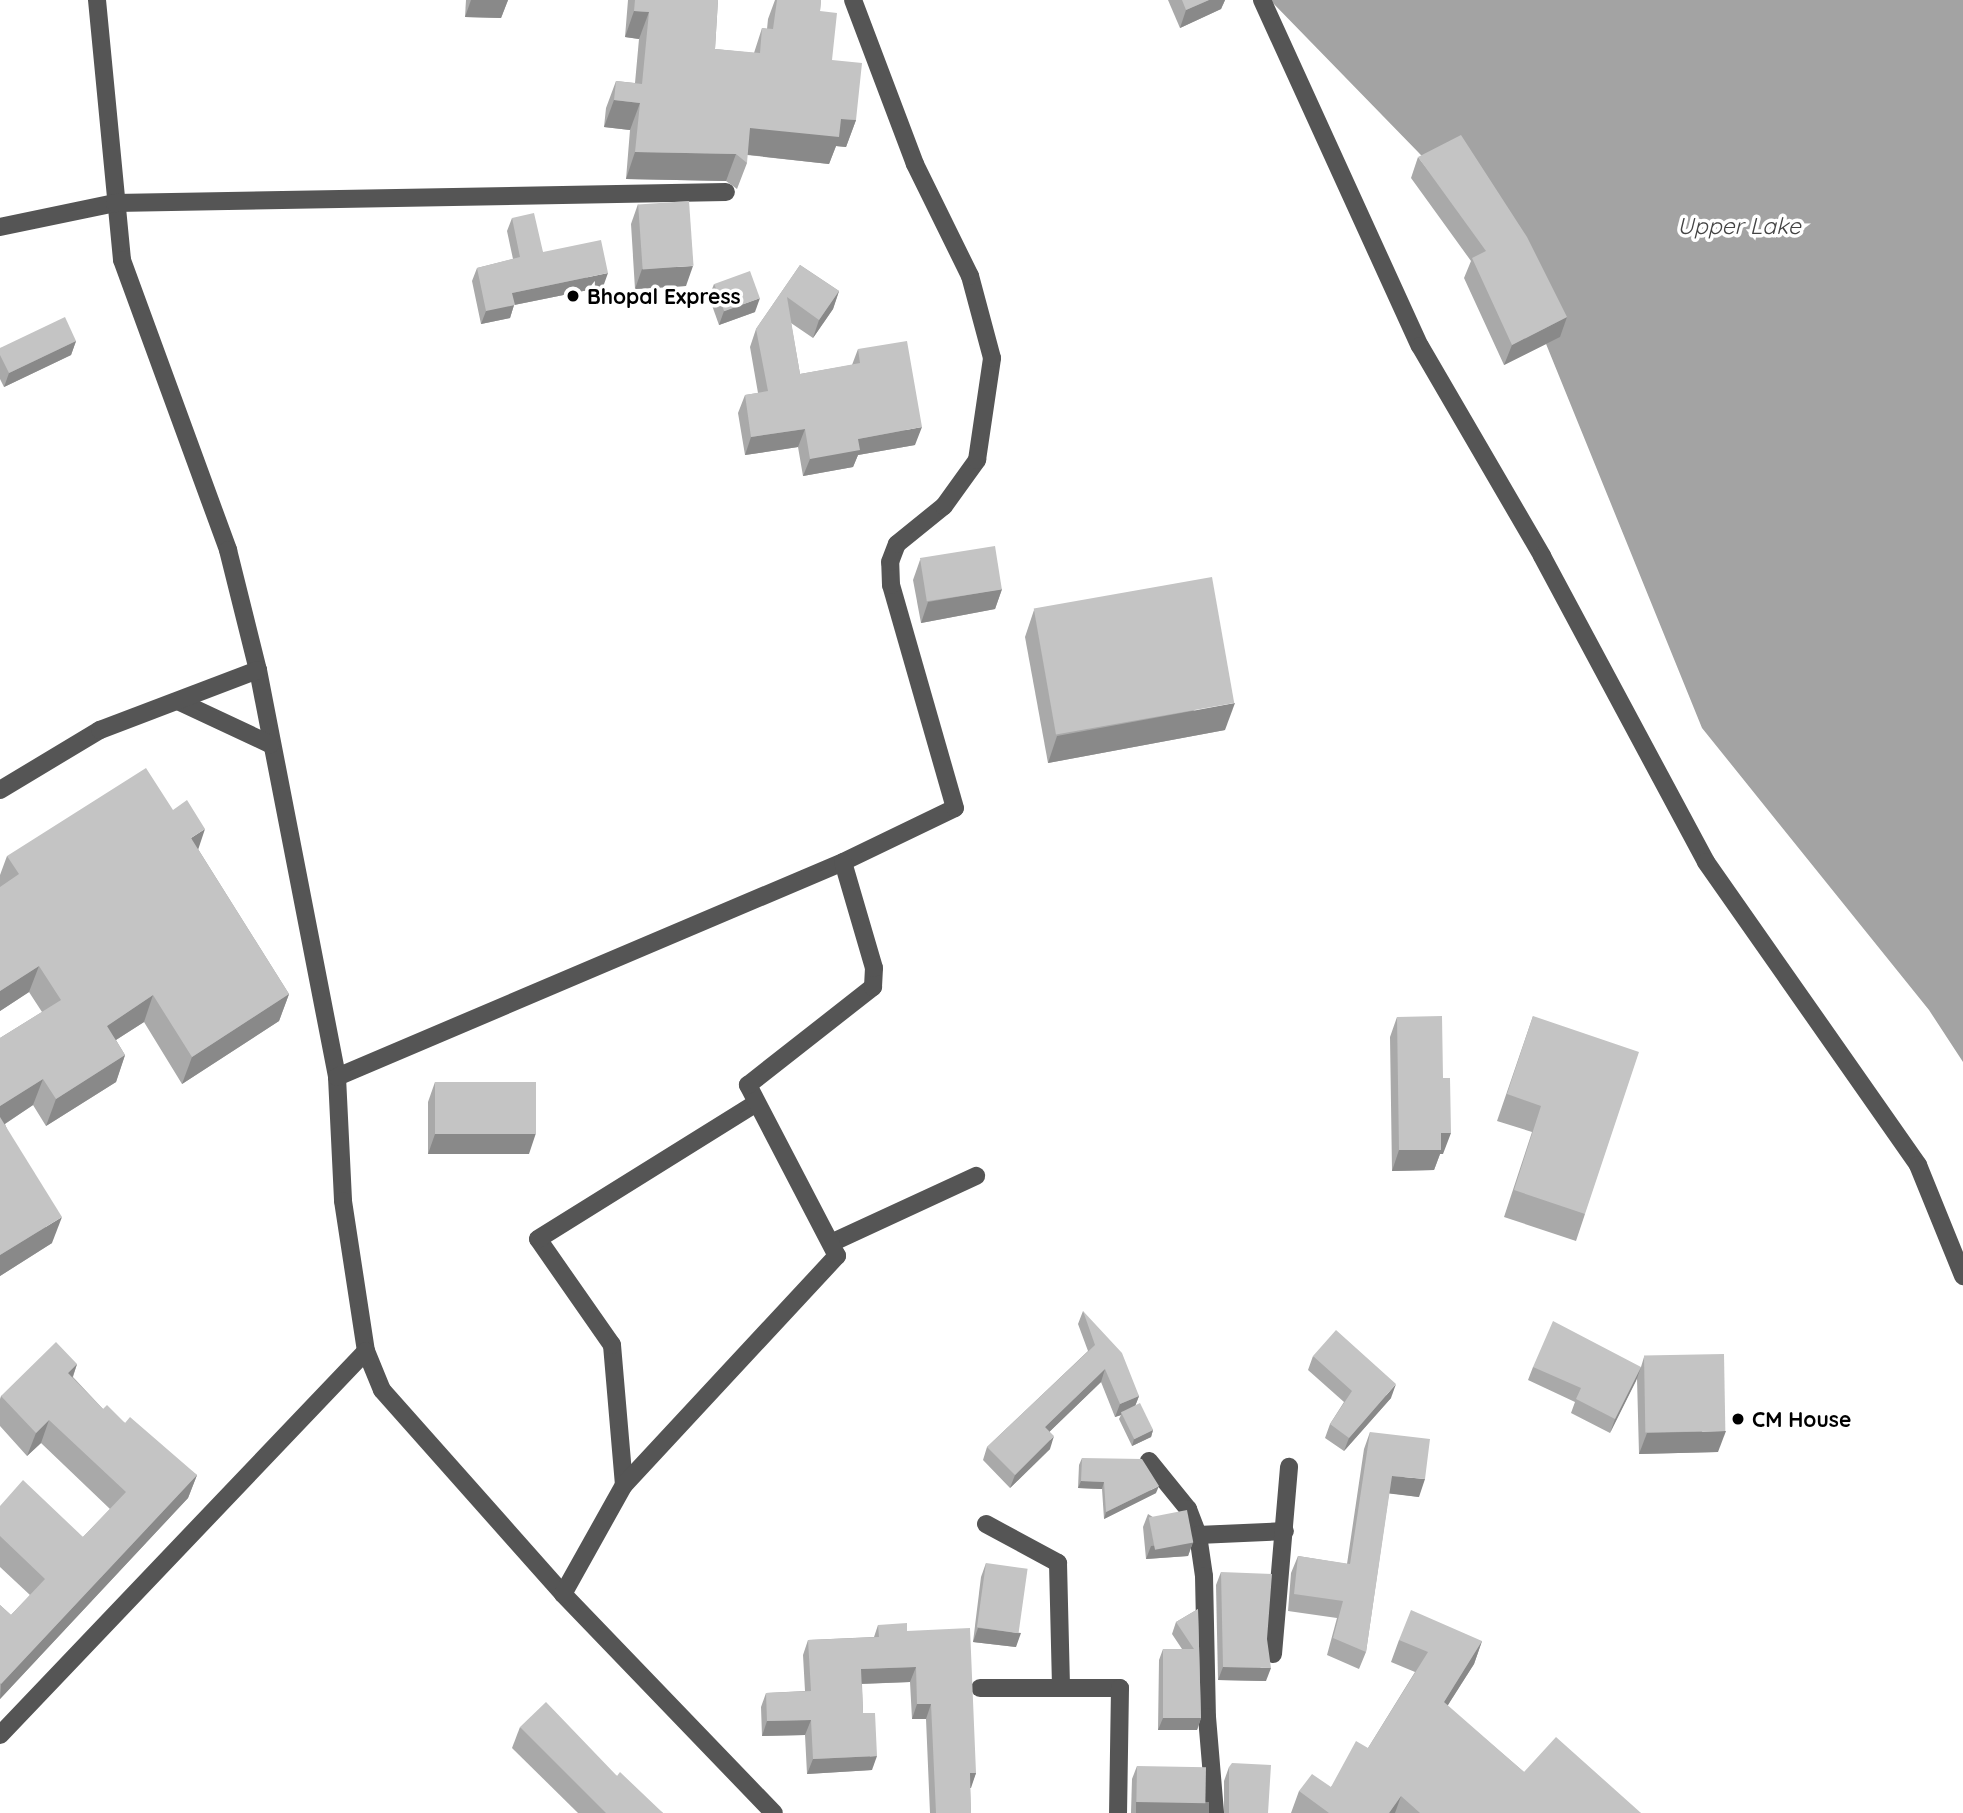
<!DOCTYPE html>
<style>
body{margin:0}
#map{position:relative;width:1963px;height:1813px;overflow:hidden;background:#fff;font-family:Quicksand,sans-serif}
div>[style]{position:absolute}
.water>*{inset:0;background:#a3a3a3}
.minor>*{height:18px;margin:-9px;padding:0 9px;transform-origin:9px;border-radius:9px;background:#555}
.wall>*{inset:0;background:#a9a9a9}
.shaded-wall>*{inset:0;background:#898989;transform-origin:0 0}
.building>*{inset:0;background:#c4c4c4;transform-origin:0 0}
.dots>*{width:19px;height:19px;translate:-50% -50%;box-sizing:border-box;border:4px solid #fff;border-radius:50%}
span{translate:-50% -50%;white-space:nowrap;text-align:center;line-height:1.15;-webkit-text-stroke:7px #fff;paint-order:stroke}
.poi-label{font-size:21px;color:#000;font-weight:700}
.left{translate:0 -50%;text-align:left}
.water-label{font-size:23px;color:#444;font-style:italic}
</style>
<div id="map">
<div class="water">
<i style="clip-path:polygon(1270px 0,1963px 0,1963px 1062px,1929px 1010px,1702px 728px,1542px 334px,1493px 229px)"></i>
</div>
<div class="minor">
<i style="left:97px;top:0;width:261px;rotate:84.5deg"></i>
<i style="left:122px;top:260px;width:309px;rotate:69.9deg"></i>
<i style="left:228px;top:550px;width:124px;rotate:76deg"></i>
<i style="left:258px;top:670px;width:415px;rotate:79deg"></i>
<i style="left:337px;top:1077px;width:124px;rotate:87.2deg"></i>
<i style="left:343px;top:1201px;width:152px;rotate:81.3deg"></i>
<i style="left:366px;top:1351px;width:42px;rotate:67.7deg"></i>
<i style="left:382px;top:1390px;width:273px;rotate:48.4deg"></i>
<i style="left:563px;top:1594px;width:304px;rotate:46.1deg"></i>
<i style="left:1262px;top:0;width:380px;rotate:65.5deg"></i>
<i style="left:1420px;top:346px;width:243px;rotate:59.8deg"></i>
<i style="left:1542px;top:556px;width:347px;rotate:61.8deg"></i>
<i style="left:1706px;top:862px;width:370px;rotate:55deg"></i>
<i style="left:1918px;top:1165px;width:120px;rotate:67.9deg"></i>
<i style="left:0;top:227px;width:117px;rotate:-11.8deg"></i>
<i style="left:115px;top:203px;width:611px;rotate:-1.03deg"></i>
<i style="left:178px;top:701px;width:102px;rotate:25.1deg"></i>
<i style="left:0;top:790px;width:117px;rotate:-31deg"></i>
<i style="left:100px;top:730px;width:169px;rotate:-20.8deg"></i>
<i style="left:337px;top:1077px;width:550px;rotate:-23.02deg"></i>
<i style="left:843px;top:862px;width:124px;rotate:-25.7deg"></i>
<i style="left:955px;top:808px;width:232px;rotate:-106deg"></i>
<i style="left:891px;top:585px;width:23px;rotate:-92deg"></i>
<i style="left:890px;top:562px;width:19px;rotate:-69deg"></i>
<i style="left:897px;top:544px;width:60px;rotate:-39deg"></i>
<i style="left:944px;top:506px;width:57px;rotate:-54.3deg"></i>
<i style="left:977px;top:460px;width:103px;rotate:-81.6deg"></i>
<i style="left:992px;top:358px;width:85px;rotate:-105deg"></i>
<i style="left:970px;top:276px;width:125px;rotate:-116.2deg"></i>
<i style="left:915px;top:164px;width:175px;rotate:-110.7deg"></i>
<i style="left:831px;top:1243px;width:160px;rotate:-24.8deg"></i>
<i style="left:1149px;top:1461px;width:62px;rotate:50.9deg"></i>
<i style="left:1188px;top:1509px;width:28px;rotate:69deg"></i>
<i style="left:1198px;top:1535px;width:41px;rotate:81.7deg"></i>
<i style="left:1204px;top:1576px;width:141px;rotate:88.8deg"></i>
<i style="left:1207px;top:1717px;width:96px;rotate:85.2deg"></i>
<i style="left:624px;top:1485px;width:141px;rotate:-94.9deg"></i>
<i style="left:612px;top:1345px;width:129px;rotate:-124.9deg"></i>
<i style="left:538px;top:1239px;width:256px;rotate:-31.9deg"></i>
<i style="left:986px;top:1524px;width:82px;rotate:28.4deg"></i>
<i style="left:1058px;top:1563px;width:125px;rotate:88.6deg"></i>
<i style="left:1198px;top:1535px;width:87px;rotate:-2.6deg"></i>
<i style="left:563px;top:1594px;width:125px;rotate:-60.8deg"></i>
<i style="left:624px;top:1485px;width:313px;rotate:-47.1deg"></i>
<i style="left:837px;top:1256px;width:193px;rotate:-117.5deg"></i>
<i style="left:748px;top:1085px;width:159px;rotate:-38.1deg"></i>
<i style="left:873px;top:987px;width:19px;rotate:-87deg"></i>
<i style="left:874px;top:968px;width:110px;rotate:-106.3deg"></i>
<i style="left:1273px;top:1654px;width:188px;rotate:-85.1deg"></i>
<i style="left:980px;top:1688px;width:140px"></i>
<i style="left:1120px;top:1688px;width:125px;rotate:90.9deg"></i>
<i style="left:0;top:1735px;width:530px;rotate:-46.37deg"></i>
</div>
<div class="wall">
<i style="clip-path:polygon(466px 0,508px 0,501px 18px,465px 17px)"></i>
<i style="clip-path:polygon(628px 0,718px 0,715px 49px,754px 53px,762px 28px,767px 29px,768px 19px,775px 0,821px 0,820px 11px,832px 60px,856px 120px,846px 147px,836px 146px,829px 164px,747px 155px,747px 163px,737px 189px,726px 181px,626px 179px,630px 130px,604px 127px,606px 108px,616px 81px,635px 83px,639px 39px,625px 37px)"></i>
<i style="clip-path:polygon(1168px 0,1225px 0,1221px 9px,1180px 28px)"></i>
<i style="clip-path:polygon(1418px 157px,1560px 337px,1504px 365px,1464px 278px,1471px 261px,1411px 178px)"></i>
<i style="clip-path:polygon(638px 204px,686px 286px,635px 289px,631px 224px)"></i>
<i style="clip-path:polygon(512px 218px,543px 252px,603px 287px,514px 305px,510px 318px,481px 324px,472px 281px,477px 268px,513px 259px,507px 231px)"></i>
<i style="clip-path:polygon(800px 265px,839px 291px,833px 309px,813px 338px,791px 323px,800px 374px,852px 365px,858px 349px,915px 445px,858px 455px,853px 467px,803px 476px,798px 447px,745px 455px,738px 413px,745px 395px,758px 393px,750px 347px,756px 329px)"></i>
<i style="clip-path:polygon(714px 284px,755px 312px,719px 325px,709px 297px)"></i>
<i style="clip-path:polygon(76px 341px,71px 355px,4px 387px,0 379px,0 348px)"></i>
<i style="clip-path:polygon(920px 560px,1002px 589px,995px 609px,921px 623px,913px 580px)"></i>
<i style="clip-path:polygon(1034px 610px,1225px 730px,1048px 763px,1025px 637px)"></i>
<i style="clip-path:polygon(198px 849px,289px 994px,279px 1021px,182px 1084px,144px 1022px,116px 1040px,125px 1055px,116px 1082px,46px 1126px,33px 1105px,5px 1124px,52px 1243px,0 1276px,0 1038px,42px 1012px,29px 992px,0 1011px,0 875px,7px 856px)"></i>
<i style="clip-path:polygon(1533px 1016px,1585px 1214px,1576px 1241px,1504px 1217px,1532px 1132px,1497px 1121px)"></i>
<i style="clip-path:polygon(1397px 1017px,1443px 1154px,1440px 1154px,1434px 1170px,1392px 1171px,1390px 1037px)"></i>
<i style="clip-path:polygon(435px 1082px,529px 1154px,428px 1154px,428px 1102px)"></i>
<i style="clip-path:polygon(1083px 1311px,1139px 1396px,1135px 1406px,1153px 1430px,1151px 1437px,1132px 1446px,1119px 1419px,1121px 1415px,1115px 1417px,1101px 1382px,1050px 1431px,1050px 1449px,1010px 1488px,983px 1460px,987px 1447px,1088px 1351px,1078px 1324px)"></i>
<i style="clip-path:polygon(1313px 1356px,1391px 1398px,1344px 1451px,1325px 1438px,1330px 1424px,1344px 1402px,1308px 1370px)"></i>
<i style="clip-path:polygon(1644px 1357px,1718px 1452px,1639px 1454px,1637px 1378px,1610px 1433px,1571px 1413px,1575px 1402px,1528px 1380px,1533px 1367px,1641px 1367px)"></i>
<i style="clip-path:polygon(77px 1364px,73px 1377px,103px 1409px,125px 1423px,197px 1475px,188px 1498px,0 1699px,0 1605px,11px 1615px,30px 1595px,0 1567px,0 1506px,83px 1537px,110px 1509px,41px 1443px,27px 1456px,0 1426px,0 1399px,1px 1396px)"></i>
<i style="clip-path:polygon(1370px 1432px,1419px 1497px,1389px 1493px,1366px 1652px,1359px 1669px,1327px 1655px,1337px 1618px,1288px 1611px,1291px 1573px,1298px 1556px,1347px 1564px,1364px 1449px)"></i>
<i style="clip-path:polygon(1082px 1458px,1156px 1493px,1104px 1519px,1102px 1489px,1078px 1488px,1079px 1465px)"></i>
<i style="clip-path:polygon(1148px 1514px,1193px 1542px,1188px 1556px,1146px 1559px,1143px 1527px)"></i>
<i style="clip-path:polygon(986px 1563px,1016px 1647px,973px 1642px,981px 1577px)"></i>
<i style="clip-path:polygon(1221px 1572px,1266px 1681px,1218px 1680px,1216px 1585px)"></i>
<i style="clip-path:polygon(1198px 1609px,1201px 1718px,1197px 1730px,1158px 1730px,1159px 1660px,1163px 1649px,1182px 1649px,1172px 1634px,1176px 1622px)"></i>
<i style="clip-path:polygon(878px 1625px,907px 1631px,976px 1773px,970px 1788px,971px 1813px,930px 1813px,926px 1719px,912px 1719px,910px 1682px,862px 1684px,863px 1713px,872px 1770px,807px 1774px,805px 1735px,762px 1736px,761px 1707px,766px 1693px,805px 1691px,803px 1655px,808px 1640px,874px 1637px)"></i>
<i style="clip-path:polygon(1399px 1640px,1482px 1641px,1474px 1664px,1447px 1706px,1524px 1772px,1641px 1813px,1291px 1813px,1299px 1791px,1331px 1787px,1368px 1748px,1415px 1672px,1391px 1662px)"></i>
<i style="clip-path:polygon(520px 1727px,617px 1776px,663px 1813px,578px 1813px,512px 1748px)"></i>
<i style="clip-path:polygon(1137px 1766px,1205px 1813px,1131px 1813px,1132px 1779px)"></i>
<i style="clip-path:polygon(1229px 1767px,1268px 1813px,1224px 1813px,1224px 1781px)"></i>
</div>
<div class="shaded-wall">
<i style="clip-path:polygon(471px 0,508px 0,501px 18px,465px 17px)"></i>
<i style="clip-path:polygon(1209px 0,1225px 0,1221px 9px,1180px 28px,1186px 10px)"></i>
<i style="clip-path:polygon(634px 11px,649px 12px,639px 39px,625px 37px)"></i>
<i style="clip-path:polygon(614px 100px,640px 103px,630px 130px,604px 127px)"></i>
<i style="clip-path:polygon(841px 119px,856px 120px,846px 147px,836px 146px,829px 164px,741px 154px,750px 128px)"></i>
<i style="clip-path:polygon(635px 152px,736px 154px,726px 181px,626px 179px)"></i>
<i style="clip-path:polygon(693px 266px,686px 286px,635px 289px,642px 269px)"></i>
<i style="clip-path:polygon(608px 273px,603px 287px,514px 305px,510px 318px,481px 324px,486px 311px,512px 293px)"></i>
<i style="clip-path:polygon(839px 291px,833px 309px,813px 338px,819px 320px)"></i>
<i style="clip-path:polygon(760px 298px,755px 312px,719px 325px,724px 311px)"></i>
<i style="clip-path:polygon(1567px 317px,1560px 337px,1504px 365px,1512px 345px)"></i>
<i style="clip-path:polygon(76px 341px,71px 355px,4px 387px,9px 373px)"></i>
<i style="clip-path:polygon(922px 427px,915px 445px,858px 455px,853px 467px,803px 476px,810px 459px,858px 439px)"></i>
<i style="clip-path:polygon(805px 429px,798px 447px,745px 455px,751px 437px)"></i>
<i style="clip-path:polygon(1002px 589px,995px 609px,921px 623px,928px 602px)"></i>
<i style="clip-path:polygon(1235px 703px,1225px 730px,1048px 763px,1057px 736px)"></i>
<i style="clip-path:polygon(205px 829px,196px 856px,191px 838px)"></i>
<i style="clip-path:polygon(39px 966px,29px 992px,0 1011px,0 991px)"></i>
<i style="clip-path:polygon(289px 994px,279px 1021px,182px 1084px,192px 1057px)"></i>
<i style="clip-path:polygon(153px 995px,144px 1022px,97px 1052px,107px 1026px)"></i>
<i style="clip-path:polygon(125px 1055px,116px 1082px,46px 1126px,56px 1099px)"></i>
<i style="clip-path:polygon(43px 1079px,33px 1105px,0 1127px,0 1106px)"></i>
<i style="clip-path:polygon(536px 1133px,529px 1154px,428px 1154px,435px 1134px)"></i>
<i style="clip-path:polygon(1441px 1133px,1451px 1133px,1443px 1154px,1440px 1154px,1434px 1170px,1392px 1171px,1399px 1150px)"></i>
<i style="clip-path:polygon(62px 1217px,52px 1243px,0 1276px,0 1255px)"></i>
<i style="clip-path:polygon(77px 1364px,69px 1387px,68px 1373px)"></i>
<i style="clip-path:polygon(1641px 1367px,1636px 1381px,1610px 1433px,1615px 1419px)"></i>
<i style="clip-path:polygon(1105px 1369px,1101px 1382px,1041px 1440px,1045px 1427px)"></i>
<i style="clip-path:polygon(1396px 1384px,1391px 1398px,1344px 1451px,1349px 1438px)"></i>
<i style="clip-path:polygon(1139px 1396px,1134px 1409px,1121px 1412px,1121px 1415px,1115px 1417px,1120px 1404px)"></i>
<i style="clip-path:polygon(49px 1420px,41px 1443px,27px 1456px,36px 1433px)"></i>
<i style="clip-path:polygon(1153px 1430px,1151px 1437px,1132px 1446px,1134px 1439px)"></i>
<i style="clip-path:polygon(1726px 1431px,1718px 1452px,1639px 1454px,1647px 1433px)"></i>
<i style="clip-path:polygon(1054px 1436px,1050px 1449px,1010px 1488px,1015px 1475px)"></i>
<i style="clip-path:polygon(197px 1475px,188px 1498px,0 1699px,1px 1684px)"></i>
<i style="clip-path:polygon(1392px 1476px,1425px 1479px,1419px 1497px,1385px 1493px)"></i>
<i style="clip-path:polygon(1081px 1481px,1104px 1482px,1102px 1489px,1078px 1488px)"></i>
<i style="clip-path:polygon(1159px 1486px,1156px 1493px,1104px 1519px,1106px 1512px)"></i>
<i style="clip-path:polygon(1193px 1542px,1188px 1556px,1146px 1559px,1151px 1546px)"></i>
<i style="clip-path:polygon(978px 1628px,1021px 1633px,1016px 1647px,973px 1642px)"></i>
<i style="clip-path:polygon(1482px 1641px,1474px 1664px,1436px 1724px,1444px 1702px)"></i>
<i style="clip-path:polygon(916px 1667px,910px 1682px,855px 1684px,861px 1669px)"></i>
<i style="clip-path:polygon(1223px 1667px,1271px 1668px,1266px 1681px,1218px 1680px)"></i>
<i style="clip-path:polygon(917px 1704px,931px 1704px,926px 1719px,912px 1719px)"></i>
<i style="clip-path:polygon(1163px 1718px,1201px 1718px,1197px 1730px,1158px 1730px)"></i>
<i style="clip-path:polygon(811px 1720px,805px 1735px,762px 1736px,767px 1721px)"></i>
<i style="clip-path:polygon(877px 1756px,872px 1770px,807px 1774px,813px 1759px)"></i>
<i style="clip-path:polygon(970px 1773px,976px 1773px,971px 1788px,964px 1788px)"></i>
<i style="clip-path:polygon(1401px 1796px,1395px 1813px,1389px 1813px)"></i>
<i style="left:1136px;top:1802px;width:73px;height:12px"></i>
</div>
<div class="building">
<i style="clip-path:polygon(635px 0,718px 0,715px 49px,760px 53px,762px 28px,773px 29px,777px 0,821px 0,820px 11px,837px 13px,832px 60px,862px 63px,856px 120px,841px 119px,839px 137px,750px 128px,747px 163px,736px 154px,635px 152px,640px 103px,614px 100px,616px 81px,642px 84px,649px 12px,634px 11px)"></i>
<i style="clip-path:polygon(1182px 0,1209px 0,1186px 10px)"></i>
<i style="clip-path:polygon(1461px 135px,1527px 237px,1567px 317px,1512px 345px,1472px 258px,1486px 251px,1418px 157px)"></i>
<i style="left:689px;top:201px;width:65px;height:51px;rotate:86deg"></i>
<i style="clip-path:polygon(534px 213px,543px 252px,601px 240px,608px 273px,512px 293px,515px 305px,486px 311px,477px 268px,520px 257px,512px 218px)"></i>
<i style="clip-path:polygon(800px 265px,839px 291px,819px 320px,787px 297px,800px 374px,860px 363px,858px 349px,907px 341px,922px 427px,858px 439px,860px 450px,810px 459px,805px 429px,751px 437px,745px 395px,768px 391px,756px 329px)"></i>
<i style="left:750px;top:271px;width:29px;height:38px;rotate:70deg"></i>
<i style="clip-path:polygon(65px 317px,76px 341px,9px 373px,0 355px,0 348px)"></i>
<i style="left:995px;top:546px;width:44px;height:76px;rotate:81deg"></i>
<i style="left:1212px;top:577px;width:128px;height:181px;rotate:80deg"></i>
<i style="clip-path:polygon(146px 768px,173px 810px,187px 800px,205px 829px,191px 838px,289px 994px,192px 1057px,153px 995px,107px 1026px,125px 1055px,56px 1099px,43px 1079px,0 1106px,0 1038px,61px 1000px,39px 966px,0 991px,0 887px,19px 874px,7px 856px)"></i>
<i style="clip-path:polygon(1442px 1016px,1443px 1078px,1450px 1078px,1451px 1133px,1441px 1133px,1441px 1150px,1399px 1150px,1397px 1017px)"></i>
<i style="clip-path:polygon(1533px 1016px,1639px 1052px,1585px 1214px,1514px 1190px,1541px 1106px,1507px 1094px)"></i>
<i style="left:435px;top:1082px;width:101px;height:52px"></i>
<i style="clip-path:polygon(0 1117px,62px 1217px,0 1255px)"></i>
<i style="clip-path:polygon(1083px 1311px,1122px 1353px,1139px 1396px,1120px 1404px,1105px 1369px,1045px 1427px,1054px 1436px,1015px 1475px,987px 1447px,1095px 1345px)"></i>
<i style="clip-path:polygon(1553px 1321px,1641px 1367px,1615px 1419px,1576px 1399px,1581px 1388px,1533px 1367px)"></i>
<i style="clip-path:polygon(1336px 1330px,1396px 1384px,1349px 1438px,1330px 1424px,1352px 1391px,1313px 1356px)"></i>
<i style="clip-path:polygon(56px 1342px,77px 1364px,68px 1373px,103px 1409px,107px 1405px,125px 1423px,130px 1417px,197px 1475px,1px 1684px,0 1683px,0 1605px,11px 1615px,45px 1579px,0 1536px,0 1506px,23px 1480px,83px 1537px,126px 1492px,49px 1420px,36px 1433px,1px 1396px)"></i>
<i style="left:1724px;top:1354px;width:77px;height:80px;rotate:89deg"></i>
<i style="left:1140px;top:1403px;width:30px;height:21px;rotate:64deg"></i>
<i style="clip-path:polygon(1370px 1432px,1430px 1439px,1425px 1479px,1392px 1476px,1366px 1652px,1333px 1638px,1343px 1601px,1294px 1594px,1298px 1556px,1350px 1564px)"></i>
<i style="clip-path:polygon(1082px 1458px,1142px 1459px,1159px 1486px,1106px 1512px,1104px 1482px,1081px 1481px)"></i>
<i style="left:1187px;top:1510px;width:33px;height:39px;rotate:79deg"></i>
<i style="left:986px;top:1563px;width:42px;height:65px;rotate:8deg"></i>
<i style="clip-path:polygon(1221px 1572px,1272px 1574px,1267px 1639px,1271px 1668px,1223px 1667px)"></i>
<i style="clip-path:polygon(1198px 1609px,1201px 1718px,1163px 1718px,1163px 1649px,1194px 1649px,1176px 1622px)"></i>
<i style="clip-path:polygon(1411px 1610px,1482px 1641px,1444px 1702px,1524px 1772px,1556px 1737px,1641px 1813px,1420px 1813px,1401px 1796px,1389px 1813px,1329px 1813px,1299px 1791px,1312px 1774px,1331px 1787px,1356px 1741px,1368px 1748px,1428px 1652px,1399px 1640px)"></i>
<i style="clip-path:polygon(907px 1623px,907px 1631px,970px 1628px,976px 1773px,970px 1773px,971px 1813px,936px 1813px,931px 1704px,917px 1704px,916px 1667px,861px 1669px,863px 1713px,875px 1713px,877px 1756px,813px 1759px,811px 1720px,767px 1721px,766px 1693px,811px 1691px,808px 1640px,879px 1637px,878px 1625px)"></i>
<i style="clip-path:polygon(546px 1702px,617px 1776px,620px 1772px,663px 1813px,606px 1813px,520px 1727px)"></i>
<i style="clip-path:polygon(1232px 1763px,1271px 1765px,1268px 1813px,1229px 1813px,1229px 1767px)"></i>
<i style="left:1137px;top:1766px;width:69px;height:36px;rotate:1deg"></i>
</div>
<div class="dots">
<i style="left:573px;top:296px;background:#000"></i>
<i style="left:1738px;top:1419px;background:#000"></i>
</div>
<div class="poi-label">
<span class="left" style="left:587px;top:296px">Bhopal Express</span>
<span class="left" style="left:1752px;top:1419px">CM House</span>
</div>
<div class="water-label">
<span style="left:1739px;top:226px">Upper Lake</span>
</div>
</div>
